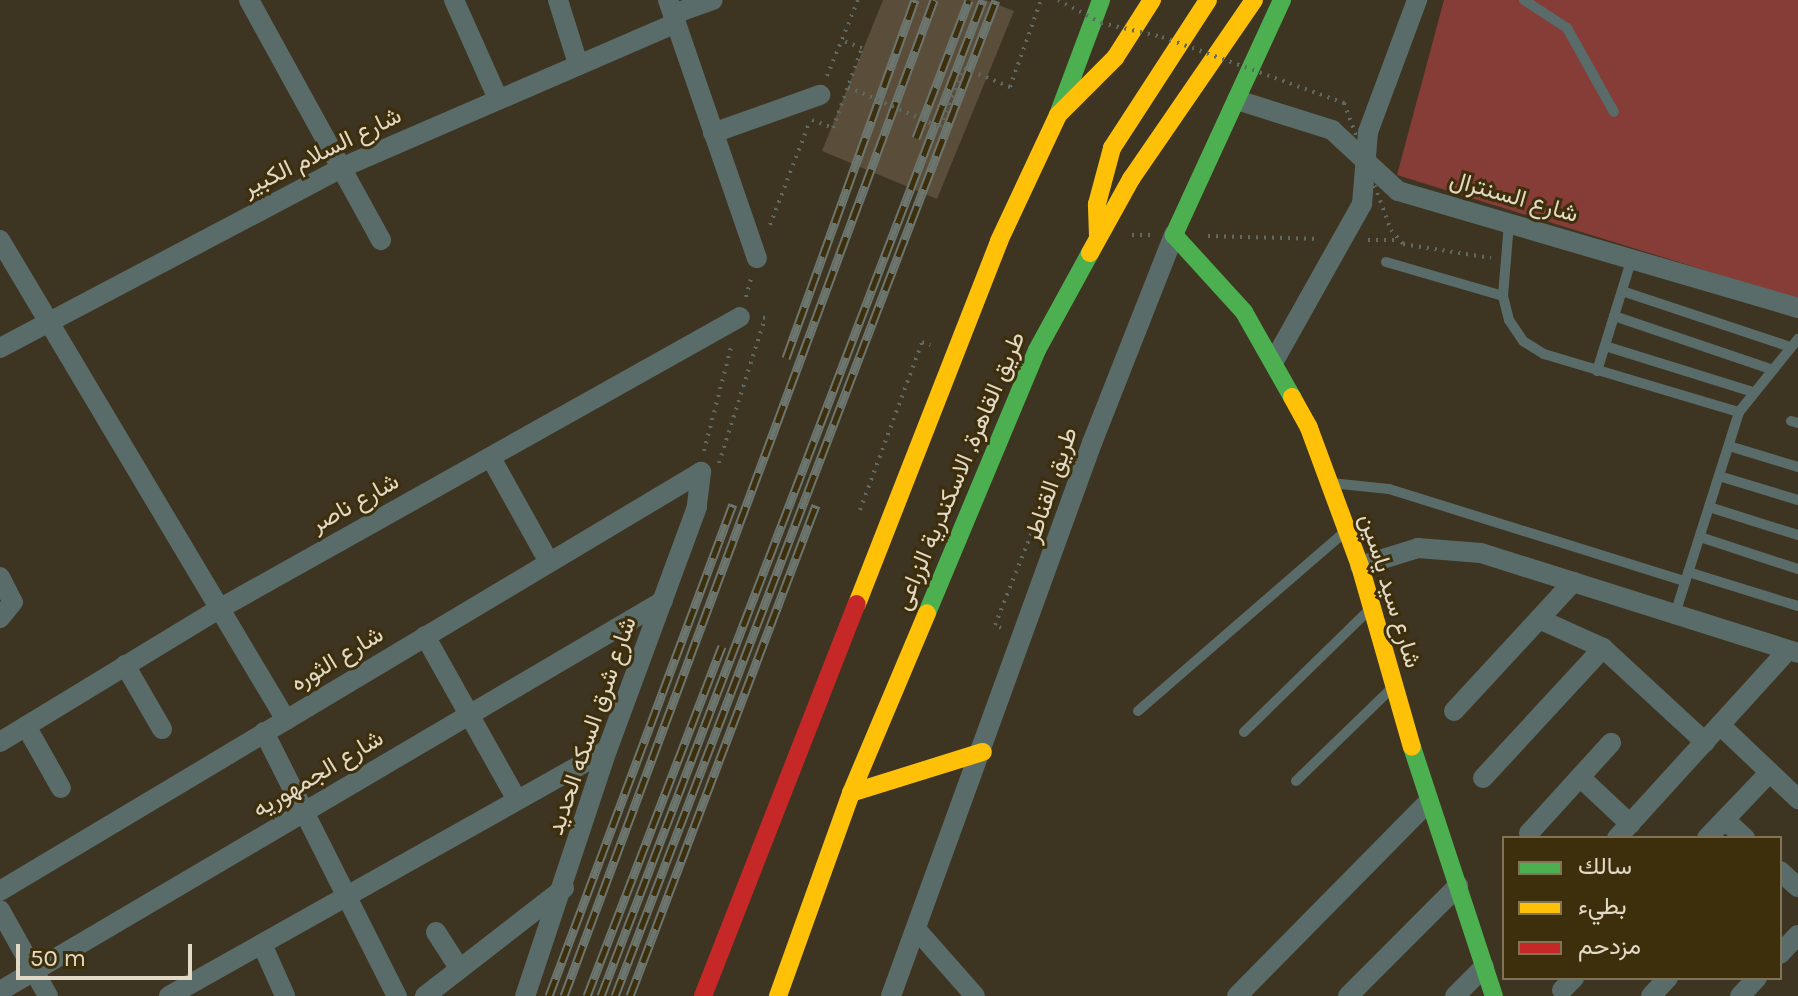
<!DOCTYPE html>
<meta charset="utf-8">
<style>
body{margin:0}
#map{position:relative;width:1798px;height:996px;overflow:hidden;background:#3d3522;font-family:Karla,Vazirmatn,sans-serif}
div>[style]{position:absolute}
.green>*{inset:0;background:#873d37}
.building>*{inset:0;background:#5a4e3a}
.path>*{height:4px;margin-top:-2px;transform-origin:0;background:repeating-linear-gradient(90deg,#5f6a64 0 2px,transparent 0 8px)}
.lane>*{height:10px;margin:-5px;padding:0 5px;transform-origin:5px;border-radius:5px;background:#596c6a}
.street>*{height:20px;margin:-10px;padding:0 10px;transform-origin:10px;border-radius:10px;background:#596c6a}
.fast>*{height:18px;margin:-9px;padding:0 9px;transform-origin:9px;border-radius:9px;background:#4caf50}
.slow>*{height:18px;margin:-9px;padding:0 9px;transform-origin:9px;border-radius:9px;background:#ffc107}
.jam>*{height:18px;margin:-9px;padding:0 9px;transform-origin:9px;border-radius:9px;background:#c62828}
.rail>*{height:9px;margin-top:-4.5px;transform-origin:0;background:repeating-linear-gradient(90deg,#3e2f0c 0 18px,#6c766f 0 36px);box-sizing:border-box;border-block:2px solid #6c766f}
.path-bridge>*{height:4px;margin-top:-2px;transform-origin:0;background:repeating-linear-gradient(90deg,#5f6a64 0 2px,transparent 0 8px)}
span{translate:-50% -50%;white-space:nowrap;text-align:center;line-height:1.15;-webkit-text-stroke:6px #3e2f0c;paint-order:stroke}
.street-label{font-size:24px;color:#e2d9c6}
.legend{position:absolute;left:1502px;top:836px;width:280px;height:144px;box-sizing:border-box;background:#3e2f0c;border:2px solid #807356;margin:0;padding:10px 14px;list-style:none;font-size:24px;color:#e2d9c6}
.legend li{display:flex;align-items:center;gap:16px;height:40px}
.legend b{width:40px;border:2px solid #807356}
.scale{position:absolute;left:16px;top:944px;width:176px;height:36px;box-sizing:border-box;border:4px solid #e2d9c6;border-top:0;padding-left:10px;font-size:24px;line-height:28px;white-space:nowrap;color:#e2d9c6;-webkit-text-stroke:6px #3e2f0c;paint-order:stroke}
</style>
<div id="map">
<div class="green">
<i style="clip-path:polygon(1444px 0,1798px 0,1798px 299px,1397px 175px)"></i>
</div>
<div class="building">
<i style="clip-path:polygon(883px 0,986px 0,1014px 11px,937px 199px,822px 151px)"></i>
</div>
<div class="path">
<i style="left:827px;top:76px;width:82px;rotate:-67.8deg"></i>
<i style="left:812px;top:120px;width:22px;rotate:21deg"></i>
<i style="left:833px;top:128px;width:85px;rotate:-70.1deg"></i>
<i style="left:862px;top:48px;width:22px;rotate:-159deg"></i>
<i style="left:770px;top:225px;width:111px;rotate:-69deg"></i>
<i style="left:1132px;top:235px;width:19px"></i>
<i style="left:1208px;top:236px;width:111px;rotate:1.5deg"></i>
<i style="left:1368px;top:240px;width:30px"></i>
<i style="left:1403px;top:244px;width:89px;rotate:9deg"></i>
<i style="left:746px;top:297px;width:20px;rotate:-75deg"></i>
<i style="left:704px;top:451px;width:107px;rotate:-75.4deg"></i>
<i style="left:719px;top:463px;width:152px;rotate:-72.4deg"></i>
<i style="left:765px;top:318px;width:7px;rotate:-172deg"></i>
<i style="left:860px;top:510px;width:179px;rotate:-69.7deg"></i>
<i style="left:922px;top:342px;width:9px;rotate:21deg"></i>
<i style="left:1001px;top:628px;width:7px;rotate:-153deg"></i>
<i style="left:995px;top:625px;width:206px;rotate:-68.3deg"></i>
</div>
<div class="lane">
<i style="left:1524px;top:0;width:51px;rotate:33.1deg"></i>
<i style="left:1567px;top:28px;width:96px;rotate:60.8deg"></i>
<i style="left:1509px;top:223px;width:73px;rotate:94.7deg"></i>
<i style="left:1503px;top:296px;width:25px;rotate:76deg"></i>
<i style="left:1509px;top:320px;width:25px;rotate:56deg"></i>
<i style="left:1523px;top:341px;width:25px;rotate:32deg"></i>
<i style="left:1544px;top:354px;width:203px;rotate:16.6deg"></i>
<i style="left:1386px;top:262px;width:122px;rotate:16.2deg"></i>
<i style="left:1622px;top:291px;width:177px;rotate:18.4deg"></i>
<i style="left:1614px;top:316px;width:166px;rotate:18.7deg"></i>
<i style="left:1605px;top:346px;width:155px;rotate:17.3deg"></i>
<i style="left:1597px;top:371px;width:118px;rotate:-72.8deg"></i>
<i style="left:1791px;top:421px;width:7px;rotate:16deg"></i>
<i style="left:1729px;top:446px;width:72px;rotate:16.9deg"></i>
<i style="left:1719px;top:476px;width:83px;rotate:16.9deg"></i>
<i style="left:1331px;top:483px;width:58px;rotate:5.9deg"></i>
<i style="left:1389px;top:489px;width:310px;rotate:17.3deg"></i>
<i style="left:1709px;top:507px;width:93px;rotate:17.5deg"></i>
<i style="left:1700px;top:537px;width:103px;rotate:18.1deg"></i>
<i style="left:1688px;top:572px;width:115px;rotate:17.2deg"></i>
<i style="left:1675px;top:614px;width:212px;rotate:-72.4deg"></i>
<i style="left:1739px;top:412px;width:94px;rotate:-51.1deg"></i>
<i style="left:1138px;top:711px;width:274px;rotate:-40.9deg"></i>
<i style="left:1244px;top:732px;width:175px;rotate:-44.3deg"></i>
<i style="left:1296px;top:781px;width:134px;rotate:-44.1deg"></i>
</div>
<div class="street">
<i style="left:249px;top:0;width:274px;rotate:61.2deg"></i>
<i style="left:454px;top:0;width:108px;rotate:66deg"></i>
<i style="left:558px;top:0;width:67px;rotate:72.6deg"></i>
<i style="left:668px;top:0;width:273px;rotate:71deg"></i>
<i style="left:673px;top:14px;width:42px;rotate:-19.3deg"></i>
<i style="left:1237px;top:100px;width:100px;rotate:17.5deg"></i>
<i style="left:1332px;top:130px;width:90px;rotate:42.7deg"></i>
<i style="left:1398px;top:191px;width:417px;rotate:16.3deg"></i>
<i style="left:713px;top:133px;width:114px;rotate:-19.6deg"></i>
<i style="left:0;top:240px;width:559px;rotate:59.21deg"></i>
<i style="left:0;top:348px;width:386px;rotate:-27.8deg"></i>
<i style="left:341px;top:168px;width:365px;rotate:-23.4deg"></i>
<i style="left:1275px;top:359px;width:178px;rotate:-60.7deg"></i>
<i style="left:1362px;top:204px;width:72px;rotate:-85.2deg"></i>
<i style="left:1368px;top:132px;width:141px;rotate:-69.6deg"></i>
<i style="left:491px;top:458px;width:119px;rotate:60.9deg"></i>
<i style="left:1360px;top:566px;width:61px;rotate:-17.2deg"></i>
<i style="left:1418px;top:548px;width:63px;rotate:4.5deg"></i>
<i style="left:1481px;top:553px;width:332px;rotate:17.5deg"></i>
<i style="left:0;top:577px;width:28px;rotate:63deg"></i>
<i style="left:13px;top:602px;width:21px;rotate:129deg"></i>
<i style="left:1539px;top:619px;width:70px;rotate:24.4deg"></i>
<i style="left:1603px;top:648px;width:139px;rotate:42.7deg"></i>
<i style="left:425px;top:636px;width:188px;rotate:60.7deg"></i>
<i style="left:125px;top:665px;width:74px;rotate:60deg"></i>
<i style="left:1454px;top:711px;width:176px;rotate:-47.3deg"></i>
<i style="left:1720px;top:725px;width:108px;rotate:43.5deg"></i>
<i style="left:26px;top:726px;width:71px;rotate:60.6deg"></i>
<i style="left:264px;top:732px;width:296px;rotate:63.3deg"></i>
<i style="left:0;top:742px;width:256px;rotate:-31.3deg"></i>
<i style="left:219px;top:609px;width:597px;rotate:-29.27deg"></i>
<i style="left:1580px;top:777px;width:69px;rotate:43.2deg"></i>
<i style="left:1483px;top:778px;width:177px;rotate:-47.3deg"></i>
<i style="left:1725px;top:820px;width:27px;rotate:42deg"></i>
<i style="left:1529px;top:833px;width:122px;rotate:-47.7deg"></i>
<i style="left:1617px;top:838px;width:254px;rotate:-47.7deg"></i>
<i style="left:1707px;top:838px;width:91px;rotate:-46.3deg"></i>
<i style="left:1780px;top:871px;width:24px;rotate:42deg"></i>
<i style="left:0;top:891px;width:817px;rotate:-30.87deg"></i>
<i style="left:701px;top:472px;width:35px;rotate:97deg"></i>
<i style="left:697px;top:507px;width:259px;rotate:110.3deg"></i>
<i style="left:607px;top:750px;width:259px;rotate:108.4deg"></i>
<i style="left:0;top:910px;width:98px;rotate:60.8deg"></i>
<i style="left:916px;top:929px;width:89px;rotate:48.6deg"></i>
<i style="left:436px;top:932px;width:43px;rotate:57.4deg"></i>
<i style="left:262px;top:944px;width:57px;rotate:66.1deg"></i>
<i style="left:1780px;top:954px;width:26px;rotate:-47deg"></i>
<i style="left:1562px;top:990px;width:17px;rotate:-45deg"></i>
<i style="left:0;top:991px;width:769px;rotate:-30.47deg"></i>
<i style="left:169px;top:996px;width:502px;rotate:-29.32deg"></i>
<i style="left:425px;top:996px;width:176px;rotate:-37.8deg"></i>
<i style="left:891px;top:996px;width:588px;rotate:-70.03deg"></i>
<i style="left:1092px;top:443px;width:224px;rotate:-68.5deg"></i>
<i style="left:1237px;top:996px;width:272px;rotate:-45.4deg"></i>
<i style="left:1348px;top:996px;width:156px;rotate:-45deg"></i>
<i style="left:1455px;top:996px;width:41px;rotate:-45deg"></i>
<i style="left:1651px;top:996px;width:25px;rotate:-47deg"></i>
<i style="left:1740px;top:996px;width:25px;rotate:-47deg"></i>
</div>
<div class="fast">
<i style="left:1282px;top:0;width:259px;rotate:114.7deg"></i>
<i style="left:1174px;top:235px;width:104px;rotate:47.7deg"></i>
<i style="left:1244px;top:312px;width:98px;rotate:60.5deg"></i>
<i style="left:1058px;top:115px;width:123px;rotate:-69.5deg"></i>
<i style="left:927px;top:613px;width:285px;rotate:-67.3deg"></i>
<i style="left:1037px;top:350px;width:111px;rotate:-61.3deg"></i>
<i style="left:1412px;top:747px;width:262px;rotate:71.8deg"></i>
</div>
<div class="slow">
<i style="left:1098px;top:236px;width:32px;rotate:-92deg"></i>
<i style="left:1097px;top:204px;width:58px;rotate:-75deg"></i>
<i style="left:1112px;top:148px;width:176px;rotate:-57deg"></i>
<i style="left:1090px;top:253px;width:85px;rotate:-61deg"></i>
<i style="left:1131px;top:179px;width:217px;rotate:-55.5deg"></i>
<i style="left:1292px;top:397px;width:35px;rotate:61deg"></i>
<i style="left:1309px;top:428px;width:147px;rotate:69.7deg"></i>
<i style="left:1360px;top:566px;width:188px;rotate:74deg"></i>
<i style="left:857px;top:604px;width:390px;rotate:-68.6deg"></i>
<i style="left:999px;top:241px;width:139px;rotate:-64.9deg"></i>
<i style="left:1058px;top:115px;width:81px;rotate:-45deg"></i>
<i style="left:1115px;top:58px;width:69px;rotate:-57.5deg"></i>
<i style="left:851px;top:793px;width:138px;rotate:-17.3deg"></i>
<i style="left:778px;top:996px;width:216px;rotate:-70.2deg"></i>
<i style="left:851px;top:793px;width:195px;rotate:-67.1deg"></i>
</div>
<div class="jam">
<i style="left:703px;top:996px;width:421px;rotate:-68.6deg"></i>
</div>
<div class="rail">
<i style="left:916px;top:138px;width:148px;rotate:-69deg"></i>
<i style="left:786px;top:358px;width:381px;rotate:-70.2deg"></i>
<i style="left:549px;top:996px;width:525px;rotate:-69.5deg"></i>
<i style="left:564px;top:996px;width:1063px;rotate:-69.62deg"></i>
<i style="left:587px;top:996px;width:375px;rotate:-68.9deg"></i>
<i style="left:601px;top:996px;width:1067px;rotate:-69.02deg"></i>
<i style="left:615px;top:996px;width:1066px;rotate:-69.07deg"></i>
<i style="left:630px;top:996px;width:525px;rotate:-69.25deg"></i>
</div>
<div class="path-bridge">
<i style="left:1058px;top:0;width:49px;rotate:28.1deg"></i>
<i style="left:1101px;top:23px;width:63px;rotate:12.9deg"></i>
<i style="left:1162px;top:37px;width:194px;rotate:19.9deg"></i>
<i style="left:1344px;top:103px;width:135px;rotate:69.7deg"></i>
<i style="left:1391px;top:230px;width:18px;rotate:49deg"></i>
<i style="left:848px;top:87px;width:100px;rotate:23.5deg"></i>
<i style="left:940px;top:127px;width:64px;rotate:-67.9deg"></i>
<i style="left:964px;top:68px;width:50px;rotate:22.4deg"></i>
<i style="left:1010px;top:87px;width:92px;rotate:-70.4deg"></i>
</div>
<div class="street-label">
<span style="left:322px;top:152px;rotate:-26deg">شارع السلام الكبير</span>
<span style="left:1514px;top:197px;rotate:16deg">شارع السنترال</span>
<span style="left:960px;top:471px;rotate:-67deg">طريق القاهرة, الاسكندرية الزراعى</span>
<span style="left:1051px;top:485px;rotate:-71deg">طريق القناطر</span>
<span style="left:355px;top:503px;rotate:-29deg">شارع ناصر</span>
<span style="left:1390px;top:591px;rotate:73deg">شارع سيد ياسين</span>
<span style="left:337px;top:659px;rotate:-31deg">شارع الثوره</span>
<span style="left:592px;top:726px;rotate:-71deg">شارع شرق السكه الحديد</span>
<span style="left:318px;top:774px;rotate:-31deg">شارع الجمهوريه</span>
</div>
<ul class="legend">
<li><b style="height:10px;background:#4caf50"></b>سالك</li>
<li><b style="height:10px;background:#ffc107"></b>بطيء</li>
<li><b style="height:10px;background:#c62828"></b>مزدحم</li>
</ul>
<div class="scale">50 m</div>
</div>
